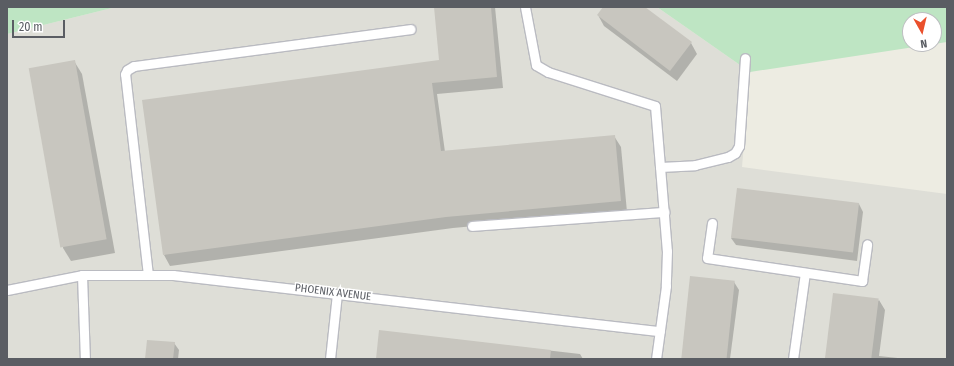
<!DOCTYPE html>
<style>
body{margin:0}
#map{position:relative;width:954px;height:366px;overflow:hidden;background:#edece2;font-family:"Fira Sans Condensed",sans-serif}
div>[style]{position:absolute}
.industrial>*{inset:0;background:#deded7}
.green>*{inset:0;background:#bee5c3}
.shadow>*{inset:0;background:#0003}
.building>*{inset:0;background:#c8c6bf;transform-origin:0 0}
.roads{filter:drop-shadow(1px 0 #babbc1) drop-shadow(-1px 0 #babbc1) drop-shadow(0 1px #babbc1) drop-shadow(0 -1px #babbc1)}
.service>*{height:9px;margin:-4.5px;padding:0 4.5px;transform-origin:4.5px;border-radius:4.5px;background:#fff}
span{translate:-50% -50%;white-space:nowrap;text-align:center;line-height:1.15;-webkit-text-stroke:3px #fff;paint-order:stroke}
.street-label{font-size:11px;color:#5a5d63}
.frame{position:absolute;inset:0;border:8px solid #5a5d63;pointer-events:none}
.north{position:absolute;left:902px;top:12px;width:40px;height:40px;box-sizing:border-box;background:#fff;border:1px solid #bdbec1;border-radius:50%;rotate:172deg;font-size:11px;font-weight:700;line-height:16px;text-align:center;color:#5a5d63}
.north::after{content:'';display:block;margin:auto;width:14px;height:18px;background:#ea502c;clip-path:polygon(50% 0,100% 100%,50% 72%,0 100%)}
.scale{position:absolute;left:12px;top:20px;width:53px;height:18px;box-sizing:border-box;border:2px solid #5a5d63;border-top:0;padding-left:5px;font-size:12px;line-height:14px;white-space:nowrap;color:#5a5d63;-webkit-text-stroke:3px #fff;paint-order:stroke}
</style>
<div id="map">
<div class="industrial">
<i style="clip-path:polygon(116px 7px,657px 7px,750px 72px,742px 167px,947px 194px,947px 359px,7px 359px,7px 34px)"></i>
</div>
<div class="green">
<i style="clip-path:polygon(7px 7px,116px 7px,7px 34px)"></i>
<i style="clip-path:polygon(evenodd,657px 7px,947px 7px,947px 42px,750px 72px,657px 7px,910px 20px,934px 20px,934px 44px,910px 44px,910px 20px)"></i>
</div>
<div class="shadow">
<i style="clip-path:polygon(435px 7px,495px 7px,503px 88px,437px 94px,445px 152px,614px 136px,621px 147px,627px 212px,453px 228px,170px 266px,164px 255px,440px 61px)"></i>
<i style="clip-path:polygon(605px 7px,643px 7px,691px 43px,697px 54px,677px 81px,604px 26px,598px 15px)"></i>
<i style="clip-path:polygon(74px 61px,82px 74px,115px 253px,71px 261px,63px 248px)"></i>
<i style="clip-path:polygon(859px 204px,863px 212px,857px 261px,736px 245px,731px 238px)"></i>
<i style="clip-path:polygon(734px 282px,739px 290px,730px 359px,681px 359px)"></i>
<i style="clip-path:polygon(879px 300px,885px 310px,879px 356px,907px 359px,826px 359px)"></i>
<i style="clip-path:polygon(380px 331px,580px 354px,583px 359px,377px 359px)"></i>
<i style="clip-path:polygon(174px 343px,179px 350px,178px 359px,146px 359px)"></i>
</div>
<div class="building">
<i style="clip-path:polygon(434px 7px,491px 7px,497px 77px,432px 83px,441px 151px,615px 135px,621px 201px,446px 217px,163px 255px,142px 100px,439px 60px)"></i>
<i style="clip-path:polygon(603px 7px,645px 7px,692px 42px,670px 71px,597px 15px)"></i>
<i style="left:75px;top:60px;width:182px;height:47px;rotate:80deg"></i>
<i style="left:737px;top:188px;width:123px;height:50px;rotate:7deg"></i>
<i style="left:690px;top:276px;width:45px;height:84px;rotate:6deg"></i>
<i style="left:833px;top:293px;width:46px;height:66px;rotate:7deg"></i>
<i style="clip-path:polygon(379px 330px,551px 350px,550px 359px,376px 359px)"></i>
<i style="clip-path:polygon(147px 340px,175px 342px,173px 359px,145px 359px)"></i>
</div>
<div class="roads">
<div class="service">
<i style="left:525px;top:7px;width:59px;rotate:79.3deg"></i>
<i style="left:536px;top:65px;width:14px;rotate:30deg"></i>
<i style="left:548px;top:72px;width:112px;rotate:17.6deg"></i>
<i style="left:655px;top:106px;width:145px;rotate:85.3deg"></i>
<i style="left:667px;top:251px;width:35px;rotate:92deg"></i>
<i style="left:666px;top:286px;width:74px;rotate:97.8deg"></i>
<i style="left:660px;top:167px;width:35px;rotate:-3deg"></i>
<i style="left:695px;top:165px;width:34px;rotate:-14deg"></i>
<i style="left:728px;top:157px;width:8px;rotate:-30deg"></i>
<i style="left:735px;top:153px;width:8px;rotate:-60deg"></i>
<i style="left:739px;top:146px;width:88px;rotate:-86.1deg"></i>
<i style="left:712px;top:223px;width:35px;rotate:98deg"></i>
<i style="left:707px;top:258px;width:157px;rotate:8.4deg"></i>
<i style="left:862px;top:281px;width:37px;rotate:-82deg"></i>
<i style="left:472px;top:226px;width:193px;rotate:-4.2deg"></i>
<i style="left:82px;top:275px;width:84px;rotate:88deg"></i>
<i style="left:148px;top:275px;width:202px;rotate:-96.5deg"></i>
<i style="left:125px;top:74px;width:4px;rotate:-63deg"></i>
<i style="left:127px;top:70px;width:8px;rotate:-30deg"></i>
<i style="left:134px;top:66px;width:279px;rotate:-7.6deg"></i>
<i style="left:7px;top:290px;width:76px;rotate:-11.3deg"></i>
<i style="left:82px;top:275px;width:91px"></i>
<i style="left:173px;top:275px;width:490px;rotate:6.6deg"></i>
<i style="left:330px;top:359px;width:65px;rotate:-83.9deg"></i>
<i style="left:793px;top:359px;width:87px;rotate:-82.1deg"></i>
</div>
</div>
<div class="street-label">
<span style="left:333px;top:293px;rotate:7deg">PHOENIX AVENUE</span>
</div>
<div class="frame"></div>
<div class="north">N</div>
<div class="scale">20 m</div>
</div>
